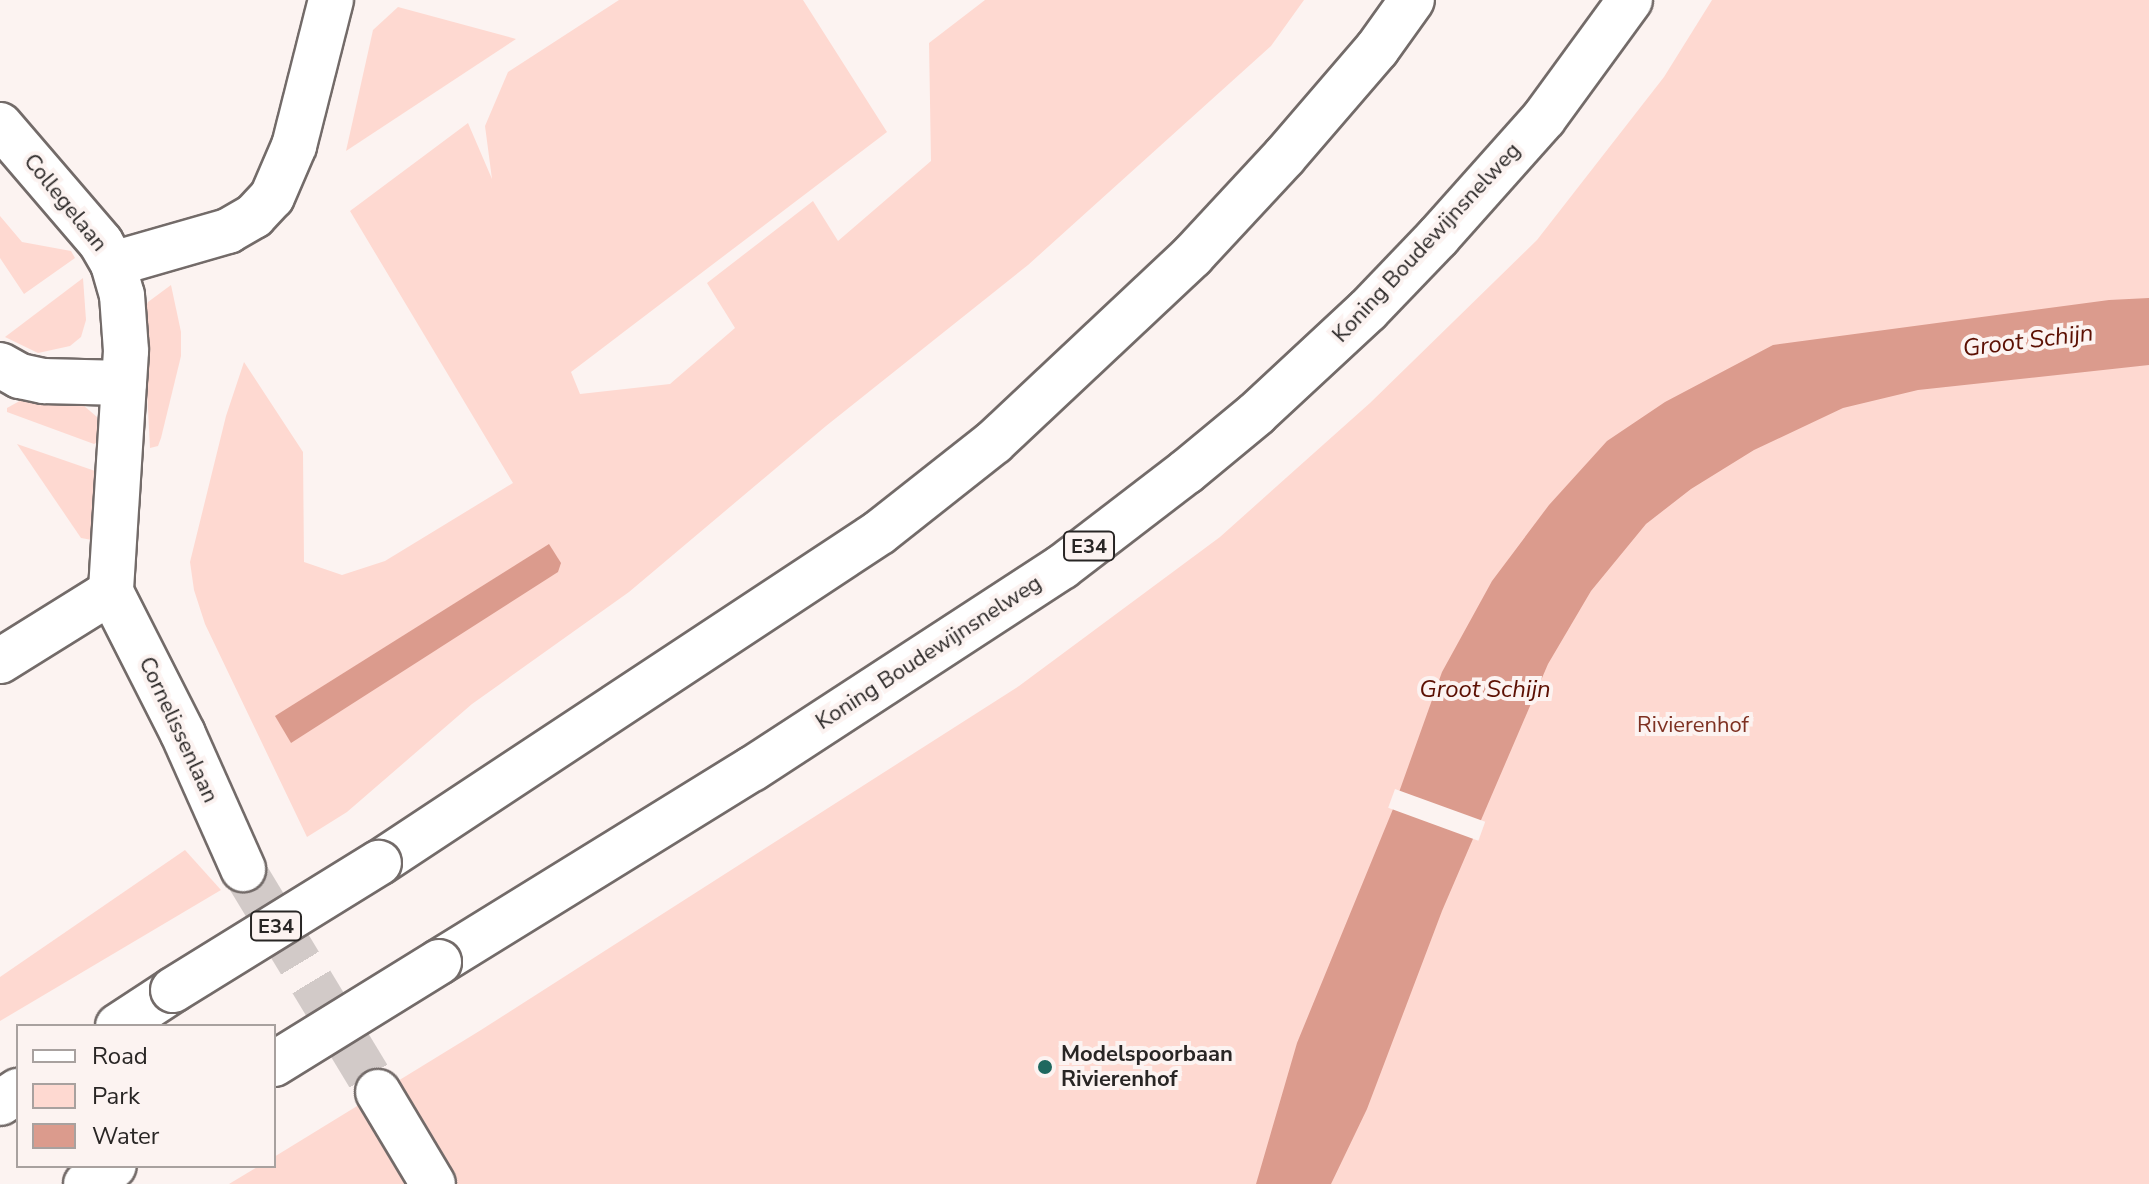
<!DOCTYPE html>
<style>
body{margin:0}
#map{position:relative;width:2149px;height:1184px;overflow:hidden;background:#fcf3f1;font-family:"Nunito Sans",sans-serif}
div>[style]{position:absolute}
.green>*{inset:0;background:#fed9d1}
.water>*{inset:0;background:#db9b8d}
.pier>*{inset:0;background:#fcf3f1;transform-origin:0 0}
.minor-tunnel>*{height:44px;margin-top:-22px;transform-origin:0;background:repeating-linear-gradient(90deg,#d2cac8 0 44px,transparent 0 66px)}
.roads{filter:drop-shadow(2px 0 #736b69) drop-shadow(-2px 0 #736b69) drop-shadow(0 2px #736b69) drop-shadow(0 -2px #736b69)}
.minor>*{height:44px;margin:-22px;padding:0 22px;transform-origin:22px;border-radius:22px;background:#fff}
.highway>*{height:44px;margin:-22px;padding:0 22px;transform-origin:22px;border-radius:22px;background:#fff}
.bridges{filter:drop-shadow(2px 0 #736b69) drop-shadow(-2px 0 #736b69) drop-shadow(0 2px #736b69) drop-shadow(0 -2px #736b69)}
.highway-bridge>*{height:44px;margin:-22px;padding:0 22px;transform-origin:22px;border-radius:22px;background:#fff}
.dots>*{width:22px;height:22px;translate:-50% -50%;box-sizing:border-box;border:4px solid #fcf3f1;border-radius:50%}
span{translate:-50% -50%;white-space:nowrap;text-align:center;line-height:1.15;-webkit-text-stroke:8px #fcf3f1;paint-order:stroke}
.shield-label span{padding:2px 6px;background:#fcf3f1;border:2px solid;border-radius:6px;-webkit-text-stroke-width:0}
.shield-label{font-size:20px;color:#292625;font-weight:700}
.street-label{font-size:22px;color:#292625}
.park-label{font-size:22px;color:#7e3122}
.poi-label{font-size:22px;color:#292625;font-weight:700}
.left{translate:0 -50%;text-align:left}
.water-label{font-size:24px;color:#5c1003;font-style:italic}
.legend{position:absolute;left:16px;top:1024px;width:260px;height:144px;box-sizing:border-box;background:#fcf3f1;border:2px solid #a8a19f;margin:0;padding:10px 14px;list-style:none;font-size:24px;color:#292625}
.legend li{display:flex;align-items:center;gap:16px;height:40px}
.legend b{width:40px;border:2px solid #a8a19f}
</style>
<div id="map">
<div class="green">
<i style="clip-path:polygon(619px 0,803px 0,887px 132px,571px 372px,580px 394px,670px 384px,735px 328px,707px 283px,813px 201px,838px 241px,931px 161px,929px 43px,985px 0,1304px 0,1271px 46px,1028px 265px,826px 426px,629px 592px,472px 704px,347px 812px,307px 837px,205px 624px,194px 590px,190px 562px,226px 416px,244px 362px,303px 452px,304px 562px,342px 575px,385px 561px,513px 483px,350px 211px,468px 123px,492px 179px,485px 126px,508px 72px)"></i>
<i style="clip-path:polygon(1712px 0,2149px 0,2149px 1184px,229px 1184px,259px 1166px,274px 1166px,274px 1157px,481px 1030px,1019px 686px,1220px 537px,1370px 403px,1537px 240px,1664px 77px)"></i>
<i style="clip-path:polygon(398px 7px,516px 39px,346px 151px,373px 30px)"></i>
<i style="clip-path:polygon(0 216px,22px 242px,71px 251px,75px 258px,24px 294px,0 258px)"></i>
<i style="clip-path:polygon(83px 278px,86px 320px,81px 337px,70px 346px,38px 353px,5px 337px)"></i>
<i style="clip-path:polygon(171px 285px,181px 332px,181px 356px,161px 438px,158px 446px,150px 448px,143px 313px,148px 302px)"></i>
<i style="clip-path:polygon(25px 398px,83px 405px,97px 417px,100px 441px,94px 444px,7px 412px,7px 408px)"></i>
<i style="clip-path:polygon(17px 444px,98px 472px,92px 540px,81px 538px)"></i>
<i style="clip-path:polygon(185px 850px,221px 890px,0 1021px,0 977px)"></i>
</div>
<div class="water">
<i style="clip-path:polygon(2149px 298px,2149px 365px,1918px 390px,1843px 408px,1754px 450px,1691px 489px,1646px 524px,1591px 591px,1548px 664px,1442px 911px,1367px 1109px,1331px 1184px,1256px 1184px,1297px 1043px,1393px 809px,1442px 672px,1492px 581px,1549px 505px,1607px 441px,1665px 402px,1773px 345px,2109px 300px)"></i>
<i style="clip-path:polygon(549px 544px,561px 563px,558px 572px,291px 743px,275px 716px)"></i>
</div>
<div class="pier">
<i style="left:1395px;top:789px;width:96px;height:20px;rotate:20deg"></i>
</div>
<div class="minor-tunnel">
<i style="left:243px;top:869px;width:261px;rotate:58.8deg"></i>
</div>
<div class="roads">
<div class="minor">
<i style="left:0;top:125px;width:155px;rotate:49.4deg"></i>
<i style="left:101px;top:243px;width:24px;rotate:60deg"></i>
<i style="left:113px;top:264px;width:32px;rotate:74deg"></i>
<i style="left:122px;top:295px;width:56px;rotate:85.9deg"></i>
<i style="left:126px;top:351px;width:241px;rotate:93.6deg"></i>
<i style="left:113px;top:264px;width:120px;rotate:-16deg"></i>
<i style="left:228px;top:231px;width:30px;rotate:-30deg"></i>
<i style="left:254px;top:216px;width:26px;rotate:-47deg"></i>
<i style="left:272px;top:197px;width:56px;rotate:-66.7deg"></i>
<i style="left:294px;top:146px;width:151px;rotate:-75.8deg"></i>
<i style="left:0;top:365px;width:23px;rotate:29deg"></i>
<i style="left:20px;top:376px;width:25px;rotate:12deg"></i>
<i style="left:44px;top:381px;width:80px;rotate:1.4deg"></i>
<i style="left:111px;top:592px;width:159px;rotate:63.1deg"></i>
<i style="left:183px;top:734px;width:148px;rotate:66deg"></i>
<i style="left:0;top:661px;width:131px;rotate:-31.9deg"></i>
<i style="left:378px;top:1092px;width:107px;rotate:59.1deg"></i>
</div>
<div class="highway">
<i style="left:379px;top:863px;width:600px;rotate:-33.45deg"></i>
<i style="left:880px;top:532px;width:145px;rotate:-38.3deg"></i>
<i style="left:994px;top:442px;width:272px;rotate:-43.2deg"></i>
<i style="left:1192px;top:256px;width:135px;rotate:-47.1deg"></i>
<i style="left:1284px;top:157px;width:143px;rotate:-49.3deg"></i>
<i style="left:1377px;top:49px;width:60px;rotate:-54.5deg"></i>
<i style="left:439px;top:962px;width:368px;rotate:-31.7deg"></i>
<i style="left:752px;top:769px;width:370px;rotate:-33.1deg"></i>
<i style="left:1062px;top:567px;width:156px;rotate:-37.5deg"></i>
<i style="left:1186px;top:472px;width:91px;rotate:-39.6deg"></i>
<i style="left:1256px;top:414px;width:153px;rotate:-42.9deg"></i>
<i style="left:1368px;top:310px;width:101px;rotate:-46.2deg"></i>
<i style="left:1438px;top:237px;width:159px;rotate:-48.3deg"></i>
<i style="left:1544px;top:118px;width:146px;rotate:-53.9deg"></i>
<i style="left:118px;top:1026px;width:66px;rotate:-33.2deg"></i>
<i style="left:0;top:1103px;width:22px;rotate:-34deg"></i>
<i style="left:86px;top:1184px;width:33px;rotate:-33deg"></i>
</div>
</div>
<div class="bridges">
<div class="highway-bridge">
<i style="left:173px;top:990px;width:242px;rotate:-31.7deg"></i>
<i style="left:274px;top:1064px;width:194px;rotate:-31.7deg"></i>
</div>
</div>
<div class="dots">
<i style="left:1045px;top:1067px;background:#1f685f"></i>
</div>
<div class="shield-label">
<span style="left:1089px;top:546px">E34</span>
<span style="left:276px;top:926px">E34</span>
</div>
<div class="street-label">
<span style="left:65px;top:203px;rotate:51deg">Collegelaan</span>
<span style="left:1427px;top:243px;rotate:-47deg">Koning Boudewijnsnelweg</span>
<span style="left:929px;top:653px;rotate:-33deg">Koning Boudewijnsnelweg</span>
<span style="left:178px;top:730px;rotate:65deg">Cornelissenlaan</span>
</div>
<div class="park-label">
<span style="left:1693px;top:726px">Rivierenhof</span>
</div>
<div class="poi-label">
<span class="left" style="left:1061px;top:1067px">Modelspoorbaan<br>Rivierenhof</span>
</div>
<div class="water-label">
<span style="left:2028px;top:341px;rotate:-7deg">Groot Schijn</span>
<span style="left:1485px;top:690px">Groot Schijn</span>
</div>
<ul class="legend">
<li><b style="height:10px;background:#fff"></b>Road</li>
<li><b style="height:22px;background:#fed9d1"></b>Park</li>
<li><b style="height:22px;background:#db9b8d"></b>Water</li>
</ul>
</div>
